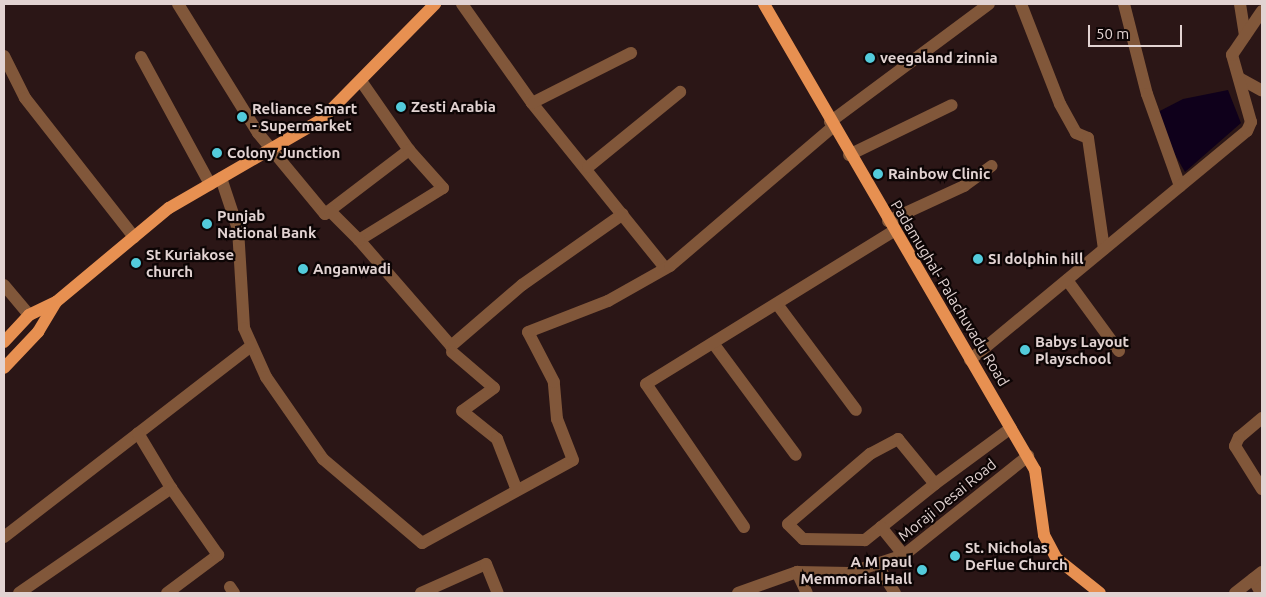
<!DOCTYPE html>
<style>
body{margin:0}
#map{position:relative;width:1266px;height:597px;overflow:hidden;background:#2b1616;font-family:Ubuntu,sans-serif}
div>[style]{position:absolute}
.water>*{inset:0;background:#0f001b}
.minor>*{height:12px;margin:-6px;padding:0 6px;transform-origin:6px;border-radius:6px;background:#81573a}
.major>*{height:12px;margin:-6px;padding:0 6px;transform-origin:6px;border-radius:6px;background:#e79051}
.dots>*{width:14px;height:14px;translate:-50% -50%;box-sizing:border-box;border:2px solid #0d0505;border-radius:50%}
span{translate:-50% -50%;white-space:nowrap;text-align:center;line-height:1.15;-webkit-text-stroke:4.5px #0d0505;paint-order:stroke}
.poi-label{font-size:15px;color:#e2d3d2;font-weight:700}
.left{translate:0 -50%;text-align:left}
.right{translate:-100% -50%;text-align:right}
.street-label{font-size:15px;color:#e2d3d2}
.frame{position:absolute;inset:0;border:5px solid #e2d3d2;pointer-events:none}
.scale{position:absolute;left:1088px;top:25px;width:94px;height:22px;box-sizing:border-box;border:2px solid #e2d3d2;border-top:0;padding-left:6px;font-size:15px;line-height:18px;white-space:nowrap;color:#e2d3d2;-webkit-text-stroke:4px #0d0505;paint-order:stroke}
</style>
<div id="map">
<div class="water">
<i style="clip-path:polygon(1228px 90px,1241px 123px,1185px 172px,1152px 115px,1183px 99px)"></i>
</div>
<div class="minor">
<i style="left:178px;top:4px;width:152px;rotate:58.2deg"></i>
<i style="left:258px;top:133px;width:105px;rotate:50.4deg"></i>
<i style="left:325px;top:214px;width:106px;rotate:-37.3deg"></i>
<i style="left:462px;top:4px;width:121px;rotate:54.7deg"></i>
<i style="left:532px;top:103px;width:212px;rotate:51.1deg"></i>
<i style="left:1021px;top:4px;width:107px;rotate:68.7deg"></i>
<i style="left:1060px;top:104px;width:33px;rotate:61deg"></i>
<i style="left:1076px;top:133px;width:13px;rotate:23deg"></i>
<i style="left:1088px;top:138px;width:112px;rotate:81.8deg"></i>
<i style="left:1124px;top:4px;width:93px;rotate:75.7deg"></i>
<i style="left:1147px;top:94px;width:98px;rotate:70.3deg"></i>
<i style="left:1240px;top:4px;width:32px;rotate:81deg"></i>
<i style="left:4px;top:56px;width:47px;rotate:63.4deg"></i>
<i style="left:25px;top:98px;width:177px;rotate:51.9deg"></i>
<i style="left:141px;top:57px;width:145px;rotate:61.5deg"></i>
<i style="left:1239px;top:78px;width:26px;rotate:29deg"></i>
<i style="left:361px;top:81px;width:84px;rotate:55.2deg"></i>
<i style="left:409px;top:150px;width:51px;rotate:48.2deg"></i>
<i style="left:443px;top:188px;width:99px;rotate:148.2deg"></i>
<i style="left:359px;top:240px;width:140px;rotate:49deg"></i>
<i style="left:451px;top:346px;width:94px;rotate:-40.7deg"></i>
<i style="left:522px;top:285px;width:123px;rotate:-35.1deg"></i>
<i style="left:532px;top:103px;width:111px;rotate:-26.8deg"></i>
<i style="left:830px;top:122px;width:198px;rotate:-36.6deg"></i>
<i style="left:849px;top:155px;width:114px;rotate:-25.9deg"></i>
<i style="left:588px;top:167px;width:119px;rotate:-39.2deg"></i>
<i style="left:221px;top:178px;width:54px;rotate:71.6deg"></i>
<i style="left:238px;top:229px;width:99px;rotate:86.5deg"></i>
<i style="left:244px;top:328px;width:54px;rotate:65.8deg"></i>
<i style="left:266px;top:377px;width:100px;rotate:55.2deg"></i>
<i style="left:323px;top:459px;width:130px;rotate:40.3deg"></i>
<i style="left:422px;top:543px;width:172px;rotate:-28.8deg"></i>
<i style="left:573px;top:460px;width:44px;rotate:-111.3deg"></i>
<i style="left:557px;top:419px;width:37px;rotate:-95deg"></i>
<i style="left:554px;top:382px;width:56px;rotate:-117.5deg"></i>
<i style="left:528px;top:332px;width:86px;rotate:-21.2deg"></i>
<i style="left:608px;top:301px;width:71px;rotate:-29.4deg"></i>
<i style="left:670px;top:266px;width:214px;rotate:-40.5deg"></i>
<i style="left:330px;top:211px;width:41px;rotate:45deg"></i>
<i style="left:888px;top:221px;width:84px;rotate:-24.7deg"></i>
<i style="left:964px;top:186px;width:34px;rotate:-36deg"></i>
<i style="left:1067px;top:280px;width:88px;rotate:53.8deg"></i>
<i style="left:4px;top:285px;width:39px;rotate:50deg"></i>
<i style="left:777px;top:304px;width:132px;rotate:53.3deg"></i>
<i style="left:713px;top:343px;width:139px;rotate:53.5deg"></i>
<i style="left:452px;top:352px;width:55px;rotate:40.6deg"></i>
<i style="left:494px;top:388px;width:39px;rotate:144deg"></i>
<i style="left:462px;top:411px;width:45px;rotate:38.7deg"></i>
<i style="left:497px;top:439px;width:53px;rotate:68.8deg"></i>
<i style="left:970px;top:360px;width:359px;rotate:-39.6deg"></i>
<i style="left:1247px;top:131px;width:10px;rotate:-66deg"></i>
<i style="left:1251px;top:122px;width:70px;rotate:-105.8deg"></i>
<i style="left:1232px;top:55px;width:53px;rotate:-55.7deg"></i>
<i style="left:1262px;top:418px;width:30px;rotate:140deg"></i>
<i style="left:1239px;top:437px;width:10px;rotate:114deg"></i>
<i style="left:1235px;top:446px;width:51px;rotate:57.9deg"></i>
<i style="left:935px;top:484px;width:90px;rotate:141.3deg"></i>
<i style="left:865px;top:540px;width:62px;rotate:-179.1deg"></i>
<i style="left:803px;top:539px;width:21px;rotate:-135deg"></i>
<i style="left:788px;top:524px;width:108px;rotate:-40.5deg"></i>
<i style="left:870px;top:454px;width:32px;rotate:-28deg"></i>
<i style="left:898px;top:439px;width:58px;rotate:50.6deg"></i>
<i style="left:935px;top:484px;width:94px;rotate:-36.4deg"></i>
<i style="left:744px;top:527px;width:173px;rotate:-124.4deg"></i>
<i style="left:646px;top:384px;width:291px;rotate:-31.7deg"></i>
<i style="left:881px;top:527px;width:36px;rotate:51deg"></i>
<i style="left:4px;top:537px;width:312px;rotate:-37.7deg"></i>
<i style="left:878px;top:566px;width:32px;rotate:58deg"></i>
<i style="left:797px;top:572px;width:23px;rotate:65deg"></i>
<i style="left:1253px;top:579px;width:16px;rotate:60deg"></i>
<i style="left:230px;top:587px;width:7px;rotate:56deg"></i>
<i style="left:19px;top:593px;width:185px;rotate:-34.6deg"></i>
<i style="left:171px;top:488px;width:64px;rotate:-121deg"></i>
<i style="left:167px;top:593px;width:64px;rotate:-36.7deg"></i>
<i style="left:218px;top:555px;width:82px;rotate:-125deg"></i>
<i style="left:421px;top:593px;width:71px;rotate:-24deg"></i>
<i style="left:486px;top:564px;width:31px;rotate:68deg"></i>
<i style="left:738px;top:593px;width:63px;rotate:-19.6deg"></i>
<i style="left:797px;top:572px;width:52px;rotate:1.1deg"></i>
<i style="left:849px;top:573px;width:58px;rotate:-18.1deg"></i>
<i style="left:904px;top:555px;width:159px;rotate:-38.6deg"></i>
<i style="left:1235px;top:593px;width:34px;rotate:-38deg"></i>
</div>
<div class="major">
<i style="left:764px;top:4px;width:539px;rotate:59.82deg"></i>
<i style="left:1035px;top:470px;width:66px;rotate:82.1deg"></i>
<i style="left:1044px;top:535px;width:26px;rotate:62deg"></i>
<i style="left:1056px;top:558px;width:56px;rotate:38.5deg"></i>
<i style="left:4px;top:342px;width:37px;rotate:-47deg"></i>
<i style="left:29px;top:315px;width:30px;rotate:-26deg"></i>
<i style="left:56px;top:302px;width:147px;rotate:-39.8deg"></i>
<i style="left:169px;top:208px;width:176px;rotate:-30.1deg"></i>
<i style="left:321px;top:120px;width:163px;rotate:-45.5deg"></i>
<i style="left:4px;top:368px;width:50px;rotate:-46.6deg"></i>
<i style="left:38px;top:332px;width:35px;rotate:-59deg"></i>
</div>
<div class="dots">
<i style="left:870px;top:58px;background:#53cbdb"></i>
<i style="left:401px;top:107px;background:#53cbdb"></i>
<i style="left:242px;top:117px;background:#53cbdb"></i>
<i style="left:217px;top:153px;background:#53cbdb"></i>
<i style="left:878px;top:174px;background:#53cbdb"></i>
<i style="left:207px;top:224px;background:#53cbdb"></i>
<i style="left:978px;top:259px;background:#53cbdb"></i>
<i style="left:136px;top:263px;background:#53cbdb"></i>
<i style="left:303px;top:269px;background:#53cbdb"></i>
<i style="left:1025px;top:350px;background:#53cbdb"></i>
<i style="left:955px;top:556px;background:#53cbdb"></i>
<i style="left:922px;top:570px;background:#53cbdb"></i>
</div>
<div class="poi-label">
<span class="left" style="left:880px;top:58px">veegaland zinnia</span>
<span class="left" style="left:411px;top:107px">Zesti Arabia</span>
<span class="left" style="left:252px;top:117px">Reliance Smart<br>- Supermarket</span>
<span class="left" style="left:227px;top:153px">Colony Junction</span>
<span class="left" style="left:888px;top:174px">Rainbow Clinic</span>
<span class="left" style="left:217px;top:224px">Punjab<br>National Bank</span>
<span class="left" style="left:146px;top:263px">St Kuriakose<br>church</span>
<span class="left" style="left:988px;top:259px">SI dolphin hill</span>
<span class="left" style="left:313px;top:269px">Anganwadi</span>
<span class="left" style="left:1035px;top:350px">Babys Layout<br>Playschool</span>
<span class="left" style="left:965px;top:556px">St. Nicholas<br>DeFlue Church</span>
<span class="right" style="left:912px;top:570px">A M paul<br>Memmorial Hall</span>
</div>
<div class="street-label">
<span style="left:950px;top:293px;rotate:59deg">Padamughal- Palachuvadu Road</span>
<span style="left:947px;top:500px;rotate:-39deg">Moraji Desai Road</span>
</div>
<div class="frame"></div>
<div class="scale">50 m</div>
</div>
